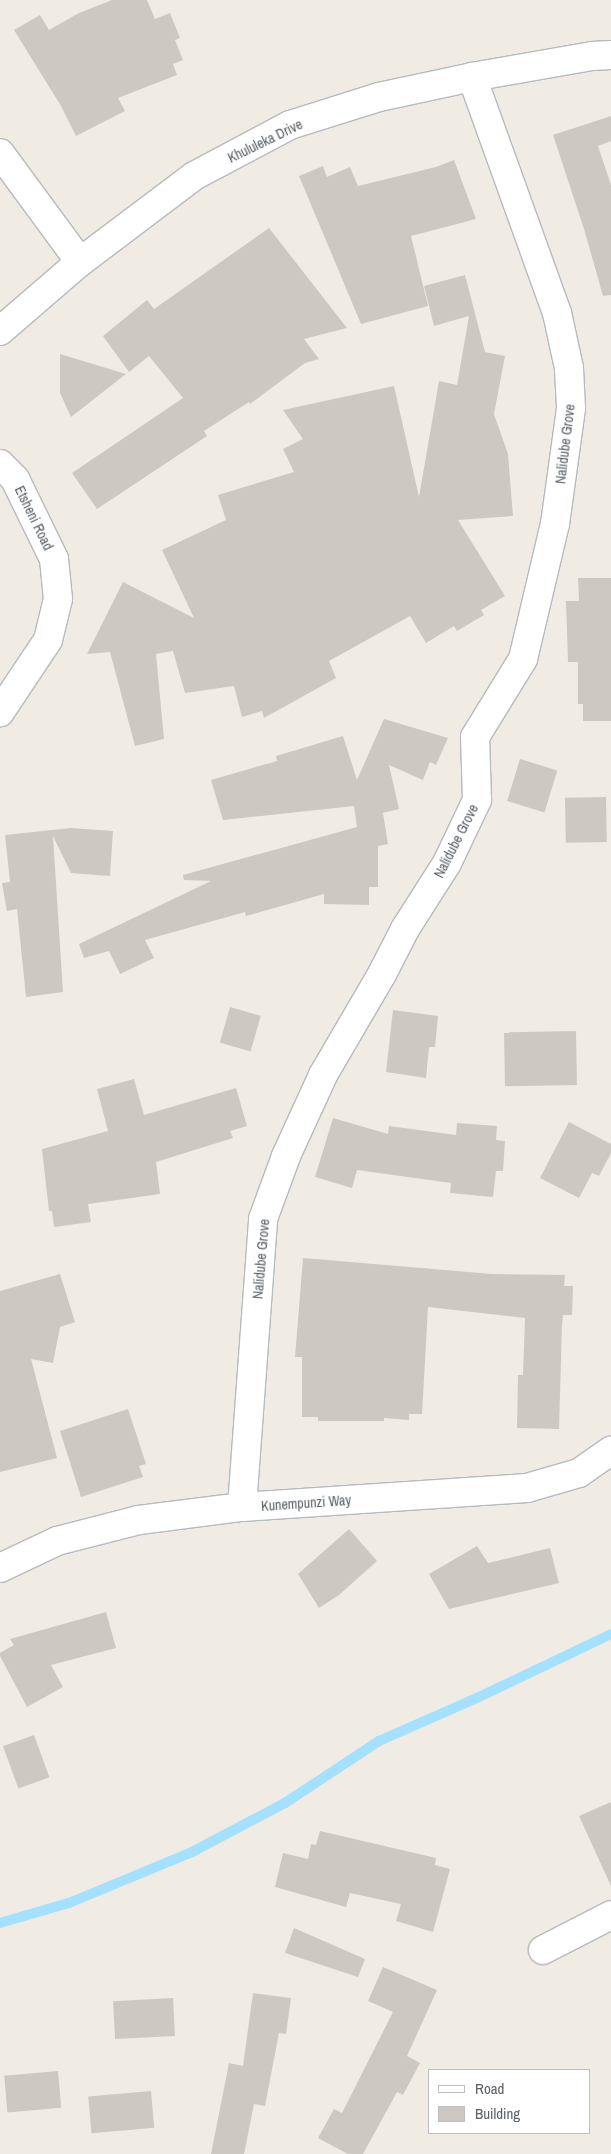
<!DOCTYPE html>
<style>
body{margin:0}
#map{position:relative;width:611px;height:2154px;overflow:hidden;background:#f0ece3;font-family:"Archivo Narrow",sans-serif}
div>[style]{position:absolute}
.stream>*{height:10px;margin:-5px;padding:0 5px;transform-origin:5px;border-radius:5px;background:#a4e0ff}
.building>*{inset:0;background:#cdc9c2;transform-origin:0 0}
.roads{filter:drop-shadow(1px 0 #b6babf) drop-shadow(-1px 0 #b6babf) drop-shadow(0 1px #b6babf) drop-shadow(0 -1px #b6babf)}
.minor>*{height:28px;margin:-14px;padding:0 14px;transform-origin:14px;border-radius:14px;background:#fff}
.tertiary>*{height:28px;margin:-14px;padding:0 14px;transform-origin:14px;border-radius:14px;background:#fff}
span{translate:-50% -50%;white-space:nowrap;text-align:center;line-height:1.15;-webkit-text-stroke:4px #fff;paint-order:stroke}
.street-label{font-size:14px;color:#5b6166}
.legend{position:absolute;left:428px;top:2069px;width:162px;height:65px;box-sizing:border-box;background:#fff;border:1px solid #bdc0c2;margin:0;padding:6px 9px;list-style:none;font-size:15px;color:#5b6166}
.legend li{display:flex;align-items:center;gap:10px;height:25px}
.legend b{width:25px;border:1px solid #bdc0c2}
</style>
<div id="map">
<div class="stream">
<i style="left:0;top:1923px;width:72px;rotate:-16.2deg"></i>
<i style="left:69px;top:1903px;width:133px;rotate:-22.5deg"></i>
<i style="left:192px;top:1852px;width:105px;rotate:-27.8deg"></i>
<i style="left:285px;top:1803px;width:113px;rotate:-33.4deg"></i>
<i style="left:379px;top:1741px;width:109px;rotate:-23.7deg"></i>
<i style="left:479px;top:1697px;width:146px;rotate:-25.5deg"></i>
</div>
<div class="building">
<i style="clip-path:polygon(112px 0,147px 0,155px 19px,170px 13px,180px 38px,175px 40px,183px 60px,173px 64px,177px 75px,118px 98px,125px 111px,76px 136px,61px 106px,14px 30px,40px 15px,49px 30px,79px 13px)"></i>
<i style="clip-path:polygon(611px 116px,611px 141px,598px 146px,611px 185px,611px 295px,603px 296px,584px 229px,553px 135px)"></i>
<i style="clip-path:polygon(454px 160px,476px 219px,411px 236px,428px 306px,361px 324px,299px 176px,323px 166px,327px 177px,350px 167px,358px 186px,436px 167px)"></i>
<i style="clip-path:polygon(269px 228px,347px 328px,304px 339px,319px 359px,305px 363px,250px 404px,249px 402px,204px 431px,207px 436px,97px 509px,72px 473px,183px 398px,149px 356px,129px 372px,103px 336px,147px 300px,154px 309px)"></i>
<i style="clip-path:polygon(465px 275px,485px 352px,505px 356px,494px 414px,508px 454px,513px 516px,458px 520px,505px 596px,481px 610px,484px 615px,457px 631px,454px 626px,426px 643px,410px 616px,329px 661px,336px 678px,264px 718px,262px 711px,242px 717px,234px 686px,185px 693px,173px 651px,156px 654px,164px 739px,135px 746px,110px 652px,87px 654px,123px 582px,194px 618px,162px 550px,226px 520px,218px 495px,294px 472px,283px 449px,303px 439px,283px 410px,394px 386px,419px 497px,439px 381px,457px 385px,469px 316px,434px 326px,424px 286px)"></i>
<i style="clip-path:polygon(60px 354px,126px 374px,71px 417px,60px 393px)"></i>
<i style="clip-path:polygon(578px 578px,611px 578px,611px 721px,583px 721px,583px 704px,578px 704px,578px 662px,568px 662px,566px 601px,579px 601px)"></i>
<i style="clip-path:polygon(384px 719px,448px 738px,436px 765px,430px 762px,423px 780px,389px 765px,399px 809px,383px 813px,388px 844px,378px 846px,378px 887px,369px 887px,369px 905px,324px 904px,324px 894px,246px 916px,245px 912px,145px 940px,154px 958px,120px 974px,109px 951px,84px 958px,79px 944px,211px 881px,184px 880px,183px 875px,357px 827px,354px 806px,223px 820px,211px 780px,277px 761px,276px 756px,343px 736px,357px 780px)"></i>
<i style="left:520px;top:759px;width:39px;height:44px;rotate:17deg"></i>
<i style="left:606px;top:797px;width:45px;height:41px;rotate:89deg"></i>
<i style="clip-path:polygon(71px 828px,113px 831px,110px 876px,71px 873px,53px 836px,63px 992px,26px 997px,17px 909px,7px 911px,2px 883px,10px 882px,5px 835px)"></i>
<i style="left:230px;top:1007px;width:32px;height:37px;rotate:16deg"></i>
<i style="clip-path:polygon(393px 1010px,438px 1016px,435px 1047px,429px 1047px,426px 1078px,386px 1072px)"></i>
<i style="left:576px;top:1031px;width:54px;height:72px;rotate:89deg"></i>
<i style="clip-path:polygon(134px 1079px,144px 1115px,236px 1088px,247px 1126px,230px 1131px,233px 1138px,156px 1162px,160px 1194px,88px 1204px,91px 1222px,54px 1227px,52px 1211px,49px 1211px,42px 1149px,108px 1131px,97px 1089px)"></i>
<i style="clip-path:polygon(333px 1118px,388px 1134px,389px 1126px,456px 1135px,457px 1123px,497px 1126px,496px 1140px,505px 1141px,503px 1171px,496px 1171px,493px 1197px,450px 1193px,451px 1183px,357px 1170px,352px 1188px,315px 1177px)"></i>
<i style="clip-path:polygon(569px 1122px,611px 1144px,611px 1153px,599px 1176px,592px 1173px,579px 1198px,540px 1178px)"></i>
<i style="clip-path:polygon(303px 1258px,492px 1274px,565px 1275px,564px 1286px,573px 1286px,572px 1315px,563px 1315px,562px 1325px,559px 1429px,517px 1428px,518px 1375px,523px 1375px,525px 1318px,428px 1307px,422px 1414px,409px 1414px,409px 1420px,384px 1418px,384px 1421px,318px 1421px,318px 1417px,302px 1417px,302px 1357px,295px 1357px)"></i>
<i style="clip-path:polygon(60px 1274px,75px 1322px,60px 1327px,53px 1363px,31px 1359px,57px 1458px,0 1472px,0 1291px)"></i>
<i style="clip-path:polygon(128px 1409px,146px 1464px,139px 1466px,143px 1477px,81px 1497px,60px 1431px)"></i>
<i style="clip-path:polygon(349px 1529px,377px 1561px,339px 1595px,319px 1608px,298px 1574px)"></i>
<i style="clip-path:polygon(477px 1546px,488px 1563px,550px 1548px,559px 1583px,449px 1609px,429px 1574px)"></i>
<i style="clip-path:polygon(106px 1612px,116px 1648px,51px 1665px,63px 1687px,27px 1707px,0 1656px,0 1653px,14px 1645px,10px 1639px)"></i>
<i style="left:34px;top:1735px;width:45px;height:33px;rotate:70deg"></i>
<i style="clip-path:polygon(611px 1802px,611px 1886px,579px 1816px)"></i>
<i style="clip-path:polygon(320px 1831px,436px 1858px,435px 1865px,450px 1869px,433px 1932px,396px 1921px,401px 1904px,350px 1893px,346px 1907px,275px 1887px,283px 1853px,308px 1859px,311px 1844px,316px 1845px)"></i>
<i style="clip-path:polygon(294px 1928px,365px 1959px,358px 1977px,285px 1953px)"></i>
<i style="clip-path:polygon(383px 1967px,437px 1990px,407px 2056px,420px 2063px,403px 2095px,397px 2092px,363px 2154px,348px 2154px,318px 2138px,334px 2109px,342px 2113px,393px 2012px,368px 2001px)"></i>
<i style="clip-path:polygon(253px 1993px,291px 1998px,286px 2034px,279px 2033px,265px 2106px,254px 2104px,244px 2154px,211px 2154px,229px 2063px,243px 2066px)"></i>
<i style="left:173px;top:1998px;width:38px;height:60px;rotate:87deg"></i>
<i style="left:58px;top:2071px;width:37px;height:54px;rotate:85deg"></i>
<i style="left:151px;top:2091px;width:37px;height:63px;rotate:85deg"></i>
</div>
<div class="roads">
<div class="minor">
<i style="left:0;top:153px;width:135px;rotate:53.7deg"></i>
<i style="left:0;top:464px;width:21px;rotate:45deg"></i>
<i style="left:15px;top:479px;width:89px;rotate:64deg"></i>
<i style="left:54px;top:559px;width:40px;rotate:84.3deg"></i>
<i style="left:58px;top:599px;width:42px;rotate:103.7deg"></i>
<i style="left:48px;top:640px;width:87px;rotate:123.7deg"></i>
<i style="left:242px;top:1507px;width:289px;rotate:-85.8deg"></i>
<i style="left:263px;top:1219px;width:67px;rotate:-69.9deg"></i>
<i style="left:286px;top:1156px;width:89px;rotate:-65.4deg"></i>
<i style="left:323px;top:1075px;width:117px;rotate:-59.7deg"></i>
<i style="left:382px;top:974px;width:51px;rotate:-62.9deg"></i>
<i style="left:405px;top:929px;width:78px;rotate:-57.5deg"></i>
<i style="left:447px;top:863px;width:70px;rotate:-64.5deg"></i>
<i style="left:477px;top:800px;width:63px;rotate:-91.8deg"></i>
<i style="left:475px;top:737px;width:92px;rotate:-58.4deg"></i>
<i style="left:523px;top:659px;width:139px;rotate:-76.7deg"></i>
<i style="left:555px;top:524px;width:117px;rotate:-82.1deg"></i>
<i style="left:571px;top:408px;width:40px;rotate:-92.9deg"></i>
<i style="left:569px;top:368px;width:56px;rotate:-102.3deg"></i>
<i style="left:557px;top:313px;width:251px;rotate:-109.8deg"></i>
<i style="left:0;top:1568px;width:63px;rotate:-25.3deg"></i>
<i style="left:57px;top:1541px;width:85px;rotate:-14.4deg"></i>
<i style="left:139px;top:1520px;width:104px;rotate:-7.2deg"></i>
<i style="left:242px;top:1507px;width:286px;rotate:-3.8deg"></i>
<i style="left:527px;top:1488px;width:54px;rotate:-16.1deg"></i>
<i style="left:579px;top:1473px;width:39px;rotate:-35deg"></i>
<i style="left:543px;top:1950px;width:76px;rotate:-27.2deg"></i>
</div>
<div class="tertiary">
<i style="left:0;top:331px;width:106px;rotate:-40.8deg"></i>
<i style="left:80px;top:262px;width:143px;rotate:-37deg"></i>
<i style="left:194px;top:176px;width:109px;rotate:-28deg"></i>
<i style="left:290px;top:125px;width:93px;rotate:-17.5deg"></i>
<i style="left:379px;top:97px;width:95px;rotate:-12.1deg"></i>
<i style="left:472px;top:77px;width:122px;rotate:-9.9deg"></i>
<i style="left:592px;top:56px;width:19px;rotate:-3deg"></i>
</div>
</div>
<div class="street-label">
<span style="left:265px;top:141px;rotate:-26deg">Khululeka Drive</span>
<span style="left:565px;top:444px;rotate:-83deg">Nalidube Grove</span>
<span style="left:34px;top:518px;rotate:64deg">Etsheni Road</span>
<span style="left:456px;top:841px;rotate:-63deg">Nalidube Grove</span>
<span style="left:261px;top:1259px;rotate:-85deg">Nalidube Grove</span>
<span style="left:306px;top:1503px;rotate:-4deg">Kunempunzi Way</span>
</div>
<ul class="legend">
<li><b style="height:6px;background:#fff"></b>Road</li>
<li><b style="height:14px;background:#cdc9c2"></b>Building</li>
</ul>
</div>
